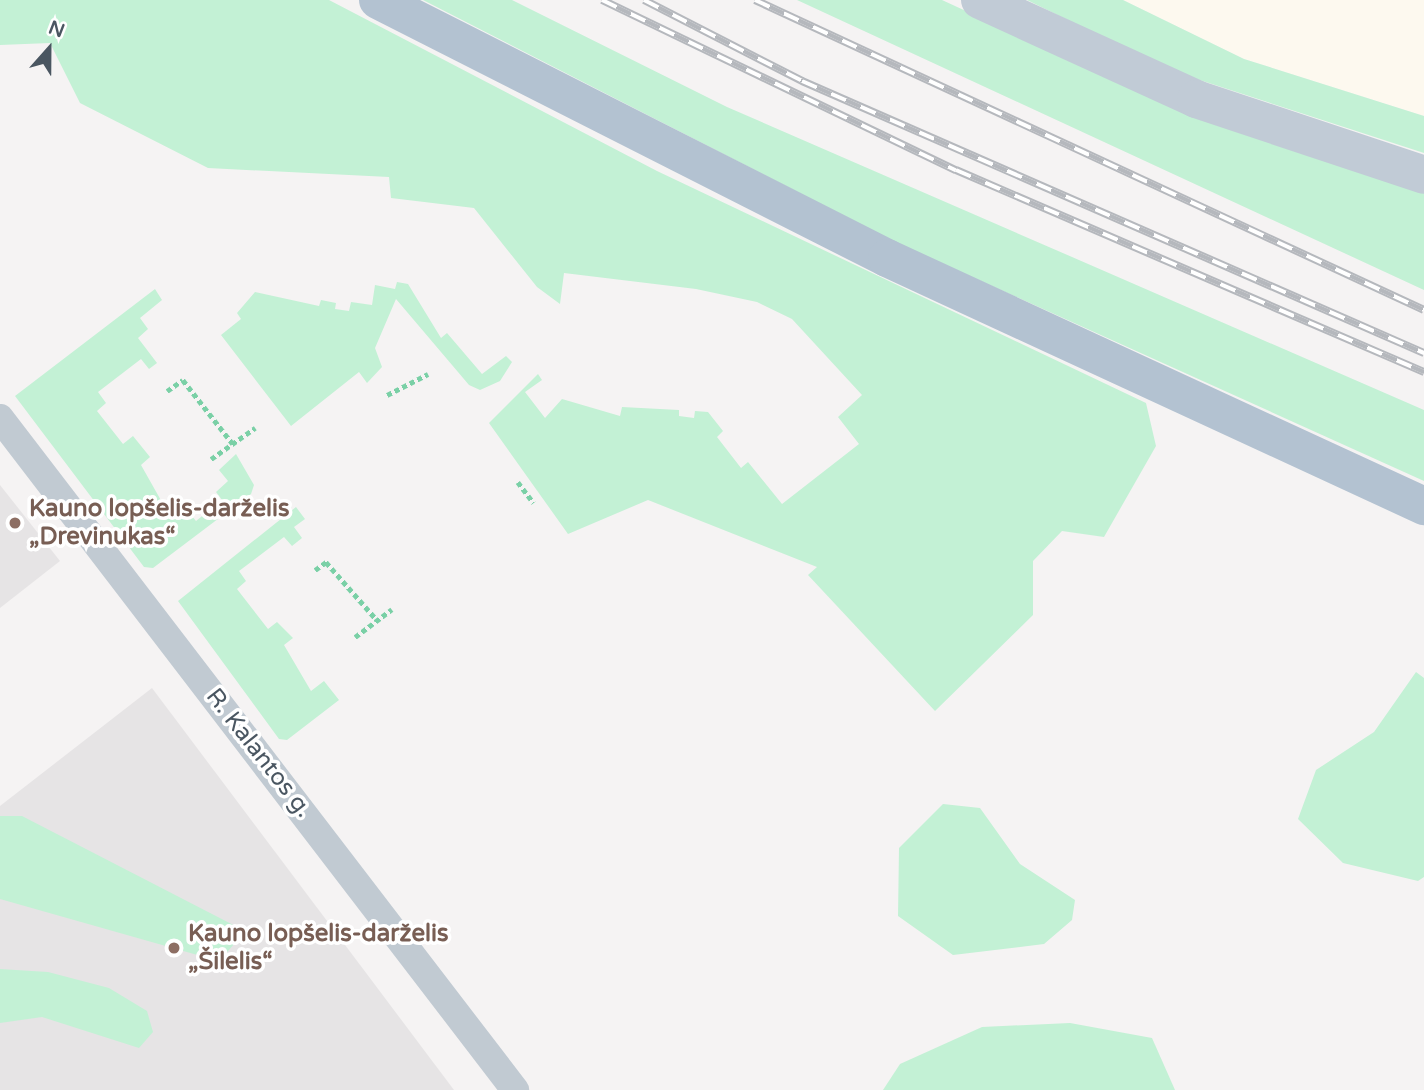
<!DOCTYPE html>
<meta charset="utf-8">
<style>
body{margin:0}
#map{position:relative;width:1424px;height:1090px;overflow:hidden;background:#f5f3f3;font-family:"Varela Round",sans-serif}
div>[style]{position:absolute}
.commercial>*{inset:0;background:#fdf9ef}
.education>*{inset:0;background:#e6e4e5}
.green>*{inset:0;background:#c3f1d5}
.path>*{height:4.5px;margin-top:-2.25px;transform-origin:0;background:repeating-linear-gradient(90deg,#7ad0a6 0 5px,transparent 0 8.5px)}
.street>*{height:28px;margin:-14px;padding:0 14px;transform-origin:14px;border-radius:14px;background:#c1cad2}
.secondary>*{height:38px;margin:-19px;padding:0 19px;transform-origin:19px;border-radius:19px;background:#c1cbd6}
.primary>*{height:38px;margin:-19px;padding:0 19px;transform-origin:19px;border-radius:19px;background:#b3c2d1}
.rail>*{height:8px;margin-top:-4px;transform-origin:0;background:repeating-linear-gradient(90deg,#fff 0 16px,#b5b8bd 0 32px);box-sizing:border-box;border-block:2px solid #b5b8bd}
.dots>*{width:19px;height:19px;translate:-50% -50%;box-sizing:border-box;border:4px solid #fff;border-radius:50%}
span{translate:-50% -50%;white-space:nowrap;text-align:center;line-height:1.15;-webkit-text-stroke:7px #fff;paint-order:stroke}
.education-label{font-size:24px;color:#785e54;font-weight:700}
.left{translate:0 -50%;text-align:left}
.street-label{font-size:24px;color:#4a5661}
.north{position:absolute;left:14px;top:14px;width:70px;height:70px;-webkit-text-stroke:5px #fff;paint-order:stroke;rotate:21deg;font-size:19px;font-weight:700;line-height:28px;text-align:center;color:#4a5661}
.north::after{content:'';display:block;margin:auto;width:24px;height:32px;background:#4a5661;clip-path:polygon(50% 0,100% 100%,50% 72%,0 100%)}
</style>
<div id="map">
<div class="commercial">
<i style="clip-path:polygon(1123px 0,1424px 0,1424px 116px,1244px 59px)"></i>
</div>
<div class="education">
<i style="clip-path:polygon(0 485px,60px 561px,0 608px)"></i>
<i style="clip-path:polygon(152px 688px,454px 1090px,0 1090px,0 806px)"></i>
</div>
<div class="green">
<i style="clip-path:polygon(0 0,329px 0,657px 171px,1146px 403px,1156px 446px,1104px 537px,1062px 531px,1033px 561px,1033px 615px,935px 711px,808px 575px,817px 567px,648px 500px,568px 534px,489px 423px,538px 374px,542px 380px,525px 392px,545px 418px,562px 399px,620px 416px,622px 407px,679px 410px,679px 416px,694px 418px,695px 411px,708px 412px,723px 431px,717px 437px,741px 468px,748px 462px,782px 504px,859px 444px,838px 417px,862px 395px,792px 319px,757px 302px,696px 289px,564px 273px,560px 304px,537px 287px,474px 208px,391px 198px,389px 177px,208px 168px,80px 103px,50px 43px,0 45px)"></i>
<i style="clip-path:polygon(423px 0,512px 0,727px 107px,1424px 410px,1424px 481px,897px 243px)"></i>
<i style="clip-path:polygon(797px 0,942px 0,1178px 109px,1424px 191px,1424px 290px)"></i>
<i style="clip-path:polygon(1027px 0,1123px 0,1244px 59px,1424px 116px,1424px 153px,1172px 71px)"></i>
<i style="clip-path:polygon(397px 282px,408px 284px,441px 338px,447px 333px,482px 374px,506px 356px,512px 362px,500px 381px,480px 390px,469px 385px,396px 299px,375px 348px,382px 367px,367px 383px,359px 372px,291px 426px,221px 335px,241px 319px,237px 313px,255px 292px,319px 306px,321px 300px,336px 303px,335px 309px,349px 311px,351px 302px,372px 305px,375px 285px,395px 289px)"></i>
<i style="clip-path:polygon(155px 289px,162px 300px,140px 318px,148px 329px,138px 338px,157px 363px,149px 369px,141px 359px,98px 392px,106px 403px,97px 411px,123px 444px,133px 436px,150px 457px,141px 465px,167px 511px,180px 501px,196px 521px,222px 500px,216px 492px,228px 481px,219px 470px,236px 454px,254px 485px,251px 494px,153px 568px,144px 567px,15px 396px)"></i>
<i style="clip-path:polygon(296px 507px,305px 519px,294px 527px,302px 538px,292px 546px,284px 537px,239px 571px,246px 581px,237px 589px,268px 629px,277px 622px,293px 638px,284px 645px,311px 691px,324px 681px,339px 700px,287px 740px,279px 739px,178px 601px)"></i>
<i style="clip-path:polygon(1416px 672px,1424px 678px,1424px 877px,1418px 881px,1343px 863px,1298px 819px,1316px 770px,1374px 732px)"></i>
<i style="clip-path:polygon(943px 804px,980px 808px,1020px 864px,1075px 900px,1072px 920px,1044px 944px,953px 955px,898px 916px,899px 848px)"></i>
<i style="clip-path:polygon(0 816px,22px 816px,245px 931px,223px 957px,208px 958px,0 899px)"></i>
<i style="clip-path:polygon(0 969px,48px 972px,109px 988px,147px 1011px,153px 1032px,139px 1048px,42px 1017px,0 1023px)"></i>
<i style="clip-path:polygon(1070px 1023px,1152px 1038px,1175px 1090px,883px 1090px,900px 1064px,982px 1027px)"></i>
</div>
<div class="path">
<i style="left:167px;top:391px;width:19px;rotate:-35deg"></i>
<i style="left:183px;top:380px;width:81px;rotate:52deg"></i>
<i style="left:387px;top:395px;width:46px;rotate:-27.1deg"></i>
<i style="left:211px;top:459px;width:54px;rotate:-35.2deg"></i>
<i style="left:518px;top:482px;width:26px;rotate:53deg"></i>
<i style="left:315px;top:570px;width:14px;rotate:-36deg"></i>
<i style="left:326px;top:562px;width:77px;rotate:48.7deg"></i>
<i style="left:355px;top:637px;width:46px;rotate:-37.1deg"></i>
</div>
<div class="street">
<i style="left:0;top:418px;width:847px;rotate:52.53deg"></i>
</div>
<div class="secondary">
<i style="left:980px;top:0;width:238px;rotate:24.6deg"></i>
<i style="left:1196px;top:99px;width:240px;rotate:18.4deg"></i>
</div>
<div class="primary">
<i style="left:378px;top:0;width:571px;rotate:26.88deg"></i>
<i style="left:887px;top:258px;width:592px;rotate:24.79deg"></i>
</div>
<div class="rail">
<i style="left:602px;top:0;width:393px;rotate:25.7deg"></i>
<i style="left:956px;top:170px;width:510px;rotate:23.35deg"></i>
<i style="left:644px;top:0;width:178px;rotate:27.1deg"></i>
<i style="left:802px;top:81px;width:679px;rotate:23.62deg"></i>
<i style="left:755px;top:0;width:737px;rotate:24.86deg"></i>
</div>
<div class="dots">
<i style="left:15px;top:523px;background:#8d6e63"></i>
<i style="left:174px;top:948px;background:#8d6e63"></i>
</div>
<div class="education-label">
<span class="left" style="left:29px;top:523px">Kauno lopšelis-darželis<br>„Drevinukas“</span>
<span class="left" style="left:188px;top:948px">Kauno lopšelis-darželis<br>„Šilelis“</span>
</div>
<div class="street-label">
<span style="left:259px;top:753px;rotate:52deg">R. Kalantos g.</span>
</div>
<div class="north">N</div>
</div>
